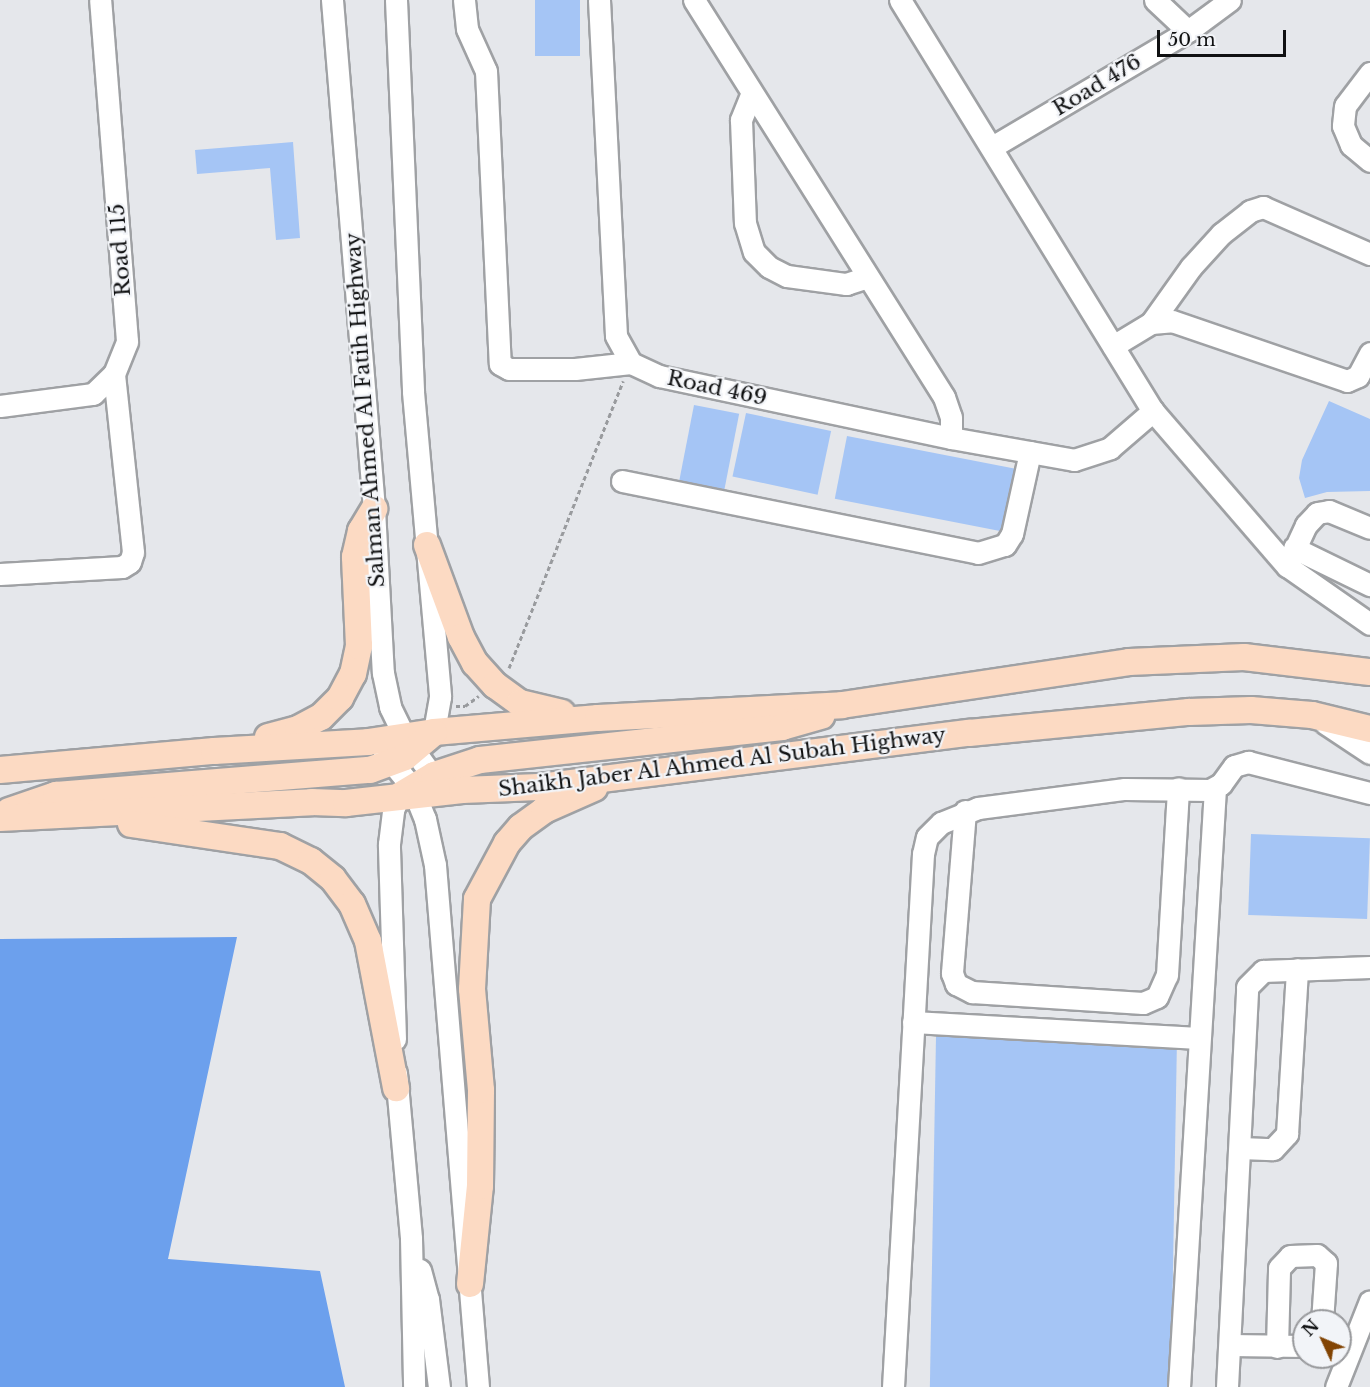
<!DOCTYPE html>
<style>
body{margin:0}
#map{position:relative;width:1370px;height:1387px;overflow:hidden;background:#e5e7eb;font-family:"Libre Baskerville",serif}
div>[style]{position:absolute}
.water>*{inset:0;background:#6ca0ed}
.building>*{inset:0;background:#a5c5f5;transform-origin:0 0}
.path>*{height:3px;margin-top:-1.5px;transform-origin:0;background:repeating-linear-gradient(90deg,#999b9e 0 4.5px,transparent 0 7.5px)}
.roads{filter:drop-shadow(2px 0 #9fa1a4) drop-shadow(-2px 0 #9fa1a4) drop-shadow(0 2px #9fa1a4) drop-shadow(0 -2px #9fa1a4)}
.minor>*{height:21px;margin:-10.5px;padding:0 10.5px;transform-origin:10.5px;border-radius:10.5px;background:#fff}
.major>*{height:26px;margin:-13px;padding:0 13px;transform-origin:13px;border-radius:13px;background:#fcdac3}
span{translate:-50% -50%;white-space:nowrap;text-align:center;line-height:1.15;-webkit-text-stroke:4.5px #f2f4f8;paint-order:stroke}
.street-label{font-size:21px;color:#101112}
.north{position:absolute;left:1292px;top:1309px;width:60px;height:60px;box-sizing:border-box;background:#f2f4f8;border:2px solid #98999c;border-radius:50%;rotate:314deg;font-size:16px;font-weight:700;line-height:24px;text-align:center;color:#101112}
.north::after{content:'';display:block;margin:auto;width:21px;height:27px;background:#824404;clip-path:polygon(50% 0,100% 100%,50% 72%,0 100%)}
.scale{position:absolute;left:1157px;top:30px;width:129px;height:27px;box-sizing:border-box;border:3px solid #101112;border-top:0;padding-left:8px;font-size:18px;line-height:21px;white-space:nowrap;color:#101112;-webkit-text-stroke:4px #f2f4f8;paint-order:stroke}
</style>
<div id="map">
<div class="water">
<i style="clip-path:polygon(237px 937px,168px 1259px,320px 1271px,345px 1387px,0 1387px,0 939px)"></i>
</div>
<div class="building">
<i style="left:535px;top:0;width:45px;height:56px"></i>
<i style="clip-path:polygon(293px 142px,300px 238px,276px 240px,270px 168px,197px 174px,195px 150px)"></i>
<i style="clip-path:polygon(1329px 401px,1370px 419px,1370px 491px,1327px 492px,1305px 498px,1299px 478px,1302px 460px)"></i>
<i style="left:694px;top:405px;width:46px;height:77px;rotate:11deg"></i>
<i style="left:746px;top:413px;width:87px;height:65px;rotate:12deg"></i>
<i style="left:847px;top:436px;width:180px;height:64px;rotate:11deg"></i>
<i style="left:1251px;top:834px;width:119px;height:81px;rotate:2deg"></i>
<i style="left:936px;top:1036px;width:241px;height:352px;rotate:1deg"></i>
</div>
<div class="path">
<i style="left:509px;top:668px;width:309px;rotate:-68.3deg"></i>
<i style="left:456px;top:706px;width:9px"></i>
<i style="left:465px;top:706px;width:17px;rotate:-36deg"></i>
</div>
<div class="roads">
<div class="minor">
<i style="left:332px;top:0;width:511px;rotate:85.28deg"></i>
<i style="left:374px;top:509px;width:164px;rotate:86.9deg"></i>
<i style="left:383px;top:673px;width:35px;rotate:78deg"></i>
<i style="left:390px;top:707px;width:34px;rotate:64deg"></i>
<i style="left:405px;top:738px;width:39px;rotate:54deg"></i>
<i style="left:428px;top:770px;width:24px;rotate:36deg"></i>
<i style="left:396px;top:0;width:392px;rotate:87.5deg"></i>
<i style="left:413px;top:392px;width:306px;rotate:84.9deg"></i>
<i style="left:440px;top:697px;width:36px;rotate:100deg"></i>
<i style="left:464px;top:0;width:29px;rotate:84deg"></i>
<i style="left:467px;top:29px;width:46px;rotate:65.7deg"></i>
<i style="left:486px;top:71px;width:293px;rotate:87.3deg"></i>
<i style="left:500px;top:364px;width:10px;rotate:29deg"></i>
<i style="left:509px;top:369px;width:66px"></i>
<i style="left:575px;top:369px;width:56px;rotate:-6.1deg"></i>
<i style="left:599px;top:0;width:336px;rotate:87.1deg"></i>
<i style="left:616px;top:336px;width:31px;rotate:61deg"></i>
<i style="left:631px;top:363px;width:31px;rotate:25deg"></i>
<i style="left:659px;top:376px;width:299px;rotate:12deg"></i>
<i style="left:951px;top:438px;width:125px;rotate:10.1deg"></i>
<i style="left:1074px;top:460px;width:38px;rotate:-18deg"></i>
<i style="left:1110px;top:448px;width:57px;rotate:-40.7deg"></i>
<i style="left:694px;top:0;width:469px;rotate:57.8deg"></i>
<i style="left:944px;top:397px;width:21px;rotate:71deg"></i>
<i style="left:951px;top:417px;width:21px;rotate:90deg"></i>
<i style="left:900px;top:0;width:483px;rotate:58.4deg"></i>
<i style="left:1153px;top:411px;width:205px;rotate:49.2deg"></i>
<i style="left:1287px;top:566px;width:101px;rotate:34.9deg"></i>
<i style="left:1155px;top:0;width:45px;rotate:43.2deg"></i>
<i style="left:1370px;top:73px;width:41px;rotate:127.1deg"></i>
<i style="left:1345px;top:106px;width:20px;rotate:96deg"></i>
<i style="left:1343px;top:126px;width:21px;rotate:67deg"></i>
<i style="left:1351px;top:145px;width:25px;rotate:40deg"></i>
<i style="left:751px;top:95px;width:27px;rotate:112deg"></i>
<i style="left:741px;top:120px;width:103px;rotate:87.8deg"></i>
<i style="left:745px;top:223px;width:30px;rotate:73deg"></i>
<i style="left:754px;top:252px;width:21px;rotate:45deg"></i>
<i style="left:769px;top:267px;width:20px;rotate:27deg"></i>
<i style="left:787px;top:276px;width:60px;rotate:7.7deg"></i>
<i style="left:846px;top:284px;width:22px;rotate:-18deg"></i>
<i style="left:992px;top:147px;width:228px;rotate:-30.6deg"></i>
<i style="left:1188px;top:31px;width:52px;rotate:-36.4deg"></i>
<i style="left:1151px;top:323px;width:69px;rotate:-54.5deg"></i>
<i style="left:1191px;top:267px;width:45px;rotate:-47.7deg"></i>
<i style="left:1221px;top:234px;width:37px;rotate:-38deg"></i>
<i style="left:1250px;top:211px;width:14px;rotate:-17deg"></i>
<i style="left:1263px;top:207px;width:117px;rotate:23.7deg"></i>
<i style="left:1113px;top:346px;width:44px;rotate:-31.2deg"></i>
<i style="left:1151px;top:323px;width:21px;rotate:-5deg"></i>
<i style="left:1172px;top:321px;width:185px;rotate:18.9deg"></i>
<i style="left:1347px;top:381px;width:12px;rotate:-24deg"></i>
<i style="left:1358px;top:376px;width:26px;rotate:-62deg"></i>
<i style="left:0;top:406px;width:94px;rotate:-7.4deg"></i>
<i style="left:93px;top:394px;width:29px;rotate:-44deg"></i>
<i style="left:114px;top:374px;width:35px;rotate:-68deg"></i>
<i style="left:127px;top:341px;width:342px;rotate:-94.5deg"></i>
<i style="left:622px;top:481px;width:363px;rotate:11.4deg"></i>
<i style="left:978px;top:553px;width:28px;rotate:-17deg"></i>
<i style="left:1005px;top:545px;width:13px;rotate:-58deg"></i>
<i style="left:1012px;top:534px;width:84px;rotate:-77.6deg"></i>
<i style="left:1294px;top:548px;width:85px;rotate:26deg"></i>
<i style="left:1287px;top:566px;width:45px;rotate:-65.1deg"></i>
<i style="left:1306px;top:525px;width:16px;rotate:-47deg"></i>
<i style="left:1317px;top:513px;width:12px;rotate:-9deg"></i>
<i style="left:1329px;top:511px;width:44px;rotate:22.5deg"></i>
<i style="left:0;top:574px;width:122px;rotate:-3.3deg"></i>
<i style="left:122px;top:567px;width:9px;rotate:-32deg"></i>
<i style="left:130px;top:562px;width:10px;rotate:-73deg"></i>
<i style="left:133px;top:552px;width:179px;rotate:-96.1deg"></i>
<i style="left:1325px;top:723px;width:54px;rotate:33.7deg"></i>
<i style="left:384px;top:753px;width:44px;rotate:50.5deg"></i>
<i style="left:412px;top:787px;width:35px;rotate:68deg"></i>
<i style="left:425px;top:819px;width:47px;rotate:77.7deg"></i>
<i style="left:435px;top:865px;width:524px;rotate:85.29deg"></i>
<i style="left:965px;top:811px;width:163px;rotate:94.6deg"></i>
<i style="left:952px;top:973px;width:12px;rotate:70deg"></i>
<i style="left:956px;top:984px;width:18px;rotate:27deg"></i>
<i style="left:972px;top:992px;width:171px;rotate:3.7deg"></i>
<i style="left:1143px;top:1003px;width:15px;rotate:-23deg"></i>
<i style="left:1157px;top:997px;width:24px;rotate:-66deg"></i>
<i style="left:1167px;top:975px;width:187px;rotate:-86.6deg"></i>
<i style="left:913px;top:1022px;width:286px;rotate:3.2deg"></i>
<i style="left:395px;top:1039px;width:195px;rotate:-91.8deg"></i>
<i style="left:389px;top:844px;width:34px;rotate:-83deg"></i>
<i style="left:393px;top:810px;width:13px;rotate:-67deg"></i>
<i style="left:396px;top:1073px;width:166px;rotate:84.8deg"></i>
<i style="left:411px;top:1238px;width:149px;rotate:88.8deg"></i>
<i style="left:1240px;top:1148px;width:33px;rotate:2deg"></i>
<i style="left:1273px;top:1149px;width:21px;rotate:-47deg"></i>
<i style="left:1287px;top:1134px;width:165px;rotate:-86.5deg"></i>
<i style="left:420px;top:1270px;width:30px;rotate:75deg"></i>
<i style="left:428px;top:1299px;width:89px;rotate:82.9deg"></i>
<i style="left:1230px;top:1345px;width:74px;rotate:0.8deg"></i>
<i style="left:1277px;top:1347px;width:79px;rotate:-88.5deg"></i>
<i style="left:1279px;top:1268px;width:16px;rotate:-47deg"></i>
<i style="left:1290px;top:1256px;width:27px;rotate:-2deg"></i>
<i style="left:1317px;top:1255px;width:12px;rotate:42deg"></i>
<i style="left:1326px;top:1263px;width:58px;rotate:93.9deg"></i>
<i style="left:893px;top:1387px;width:534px;rotate:-86.78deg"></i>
<i style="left:923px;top:854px;width:17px;rotate:-77deg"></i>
<i style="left:927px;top:837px;width:20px;rotate:-45deg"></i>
<i style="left:941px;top:823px;width:40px;rotate:-22deg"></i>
<i style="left:978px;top:808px;width:148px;rotate:-7.4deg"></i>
<i style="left:1125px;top:789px;width:85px;rotate:0.7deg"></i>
<i style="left:1210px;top:790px;width:13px;rotate:-29deg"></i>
<i style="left:1221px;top:784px;width:22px;rotate:-54deg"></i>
<i style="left:1234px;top:766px;width:15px;rotate:-16deg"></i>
<i style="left:1248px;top:762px;width:126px;rotate:14.3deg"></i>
<i style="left:1179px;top:1387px;width:600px;rotate:-86.56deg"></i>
<i style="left:1227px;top:1387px;width:400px;rotate:-87.1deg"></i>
<i style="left:1247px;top:987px;width:23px;rotate:-45deg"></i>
<i style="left:1263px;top:971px;width:107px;rotate:-2.1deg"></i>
<i style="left:1336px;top:1387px;width:92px;rotate:-68.4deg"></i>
</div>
<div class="major">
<i style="left:427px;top:545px;width:98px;rotate:69.7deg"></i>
<i style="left:461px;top:637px;width:30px;rotate:62deg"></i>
<i style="left:475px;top:663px;width:30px;rotate:48deg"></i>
<i style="left:495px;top:685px;width:31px;rotate:36deg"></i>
<i style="left:520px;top:703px;width:43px;rotate:13.4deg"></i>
<i style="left:268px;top:737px;width:31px;rotate:-15deg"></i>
<i style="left:298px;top:729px;width:26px;rotate:-28deg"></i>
<i style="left:321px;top:717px;width:27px;rotate:-45deg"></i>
<i style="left:340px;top:698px;width:27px;rotate:-62deg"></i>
<i style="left:353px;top:674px;width:29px;rotate:-78deg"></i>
<i style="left:359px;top:646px;width:89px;rotate:-92.6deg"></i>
<i style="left:355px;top:557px;width:27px;rotate:-77deg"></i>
<i style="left:361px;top:531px;width:26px;rotate:-59deg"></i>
<i style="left:0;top:770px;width:215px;rotate:-5.1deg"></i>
<i style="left:214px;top:751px;width:154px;rotate:-3.3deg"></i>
<i style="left:368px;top:742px;width:67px;rotate:-8.6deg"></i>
<i style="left:434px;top:732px;width:165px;rotate:-4.9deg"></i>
<i style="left:598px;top:718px;width:244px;rotate:-3deg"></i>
<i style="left:842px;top:705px;width:290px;rotate:-8.5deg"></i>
<i style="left:1129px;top:662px;width:115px;rotate:-2.5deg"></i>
<i style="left:1244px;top:657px;width:127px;rotate:6.8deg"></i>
<i style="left:401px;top:795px;width:39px;rotate:-31deg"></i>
<i style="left:434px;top:775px;width:48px;rotate:-18.1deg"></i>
<i style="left:480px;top:760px;width:304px;rotate:-6.2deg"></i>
<i style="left:782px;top:727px;width:41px;rotate:-15.8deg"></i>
<i style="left:9px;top:811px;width:50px;rotate:-18.8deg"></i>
<i style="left:56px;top:795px;width:315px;rotate:-4.6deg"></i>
<i style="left:370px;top:770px;width:37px;rotate:-20deg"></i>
<i style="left:405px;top:757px;width:38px;rotate:-40deg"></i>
<i style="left:0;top:818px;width:312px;rotate:-2.9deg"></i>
<i style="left:312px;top:802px;width:34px;rotate:2deg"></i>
<i style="left:346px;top:803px;width:117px;rotate:-6.4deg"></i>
<i style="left:462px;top:790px;width:77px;rotate:-2.2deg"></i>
<i style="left:539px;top:787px;width:433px;rotate:-7.2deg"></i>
<i style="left:969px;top:733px;width:221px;rotate:-5.5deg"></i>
<i style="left:1189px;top:712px;width:62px;rotate:-1.8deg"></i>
<i style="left:1251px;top:710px;width:61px;rotate:4.7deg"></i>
<i style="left:1312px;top:715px;width:60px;rotate:13.6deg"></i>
<i style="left:131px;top:824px;width:151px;rotate:8.4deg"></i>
<i style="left:280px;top:846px;width:34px;rotate:26deg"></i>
<i style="left:311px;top:861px;width:28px;rotate:39deg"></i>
<i style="left:333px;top:879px;width:31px;rotate:53deg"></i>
<i style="left:352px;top:904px;width:40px;rotate:66.6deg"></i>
<i style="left:368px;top:941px;width:150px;rotate:79.2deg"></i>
<i style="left:470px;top:1284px;width:99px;rotate:-84.2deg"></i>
<i style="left:480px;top:1186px;width:96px;rotate:-89.4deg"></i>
<i style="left:481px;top:1090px;width:101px;rotate:-95.1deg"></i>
<i style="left:472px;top:989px;width:90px;rotate:-86.8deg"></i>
<i style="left:477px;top:899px;width:64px;rotate:-61.8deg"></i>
<i style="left:507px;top:843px;width:21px;rotate:-49deg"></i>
<i style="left:521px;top:827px;width:29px;rotate:-36deg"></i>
<i style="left:544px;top:810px;width:55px;rotate:-23.7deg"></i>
</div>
</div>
<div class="street-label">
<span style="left:1097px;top:85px;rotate:-31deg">Road 476</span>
<span style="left:120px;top:250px;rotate:-94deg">Road 115</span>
<span style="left:717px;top:388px;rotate:12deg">Road 469</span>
<span style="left:365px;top:410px;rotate:-94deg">Salman Ahmed Al Fatih Highway</span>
<span style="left:722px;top:762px;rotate:-7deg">Shaikh Jaber Al Ahmed Al Subah Highway</span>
</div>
<div class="north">N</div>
<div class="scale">50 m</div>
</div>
